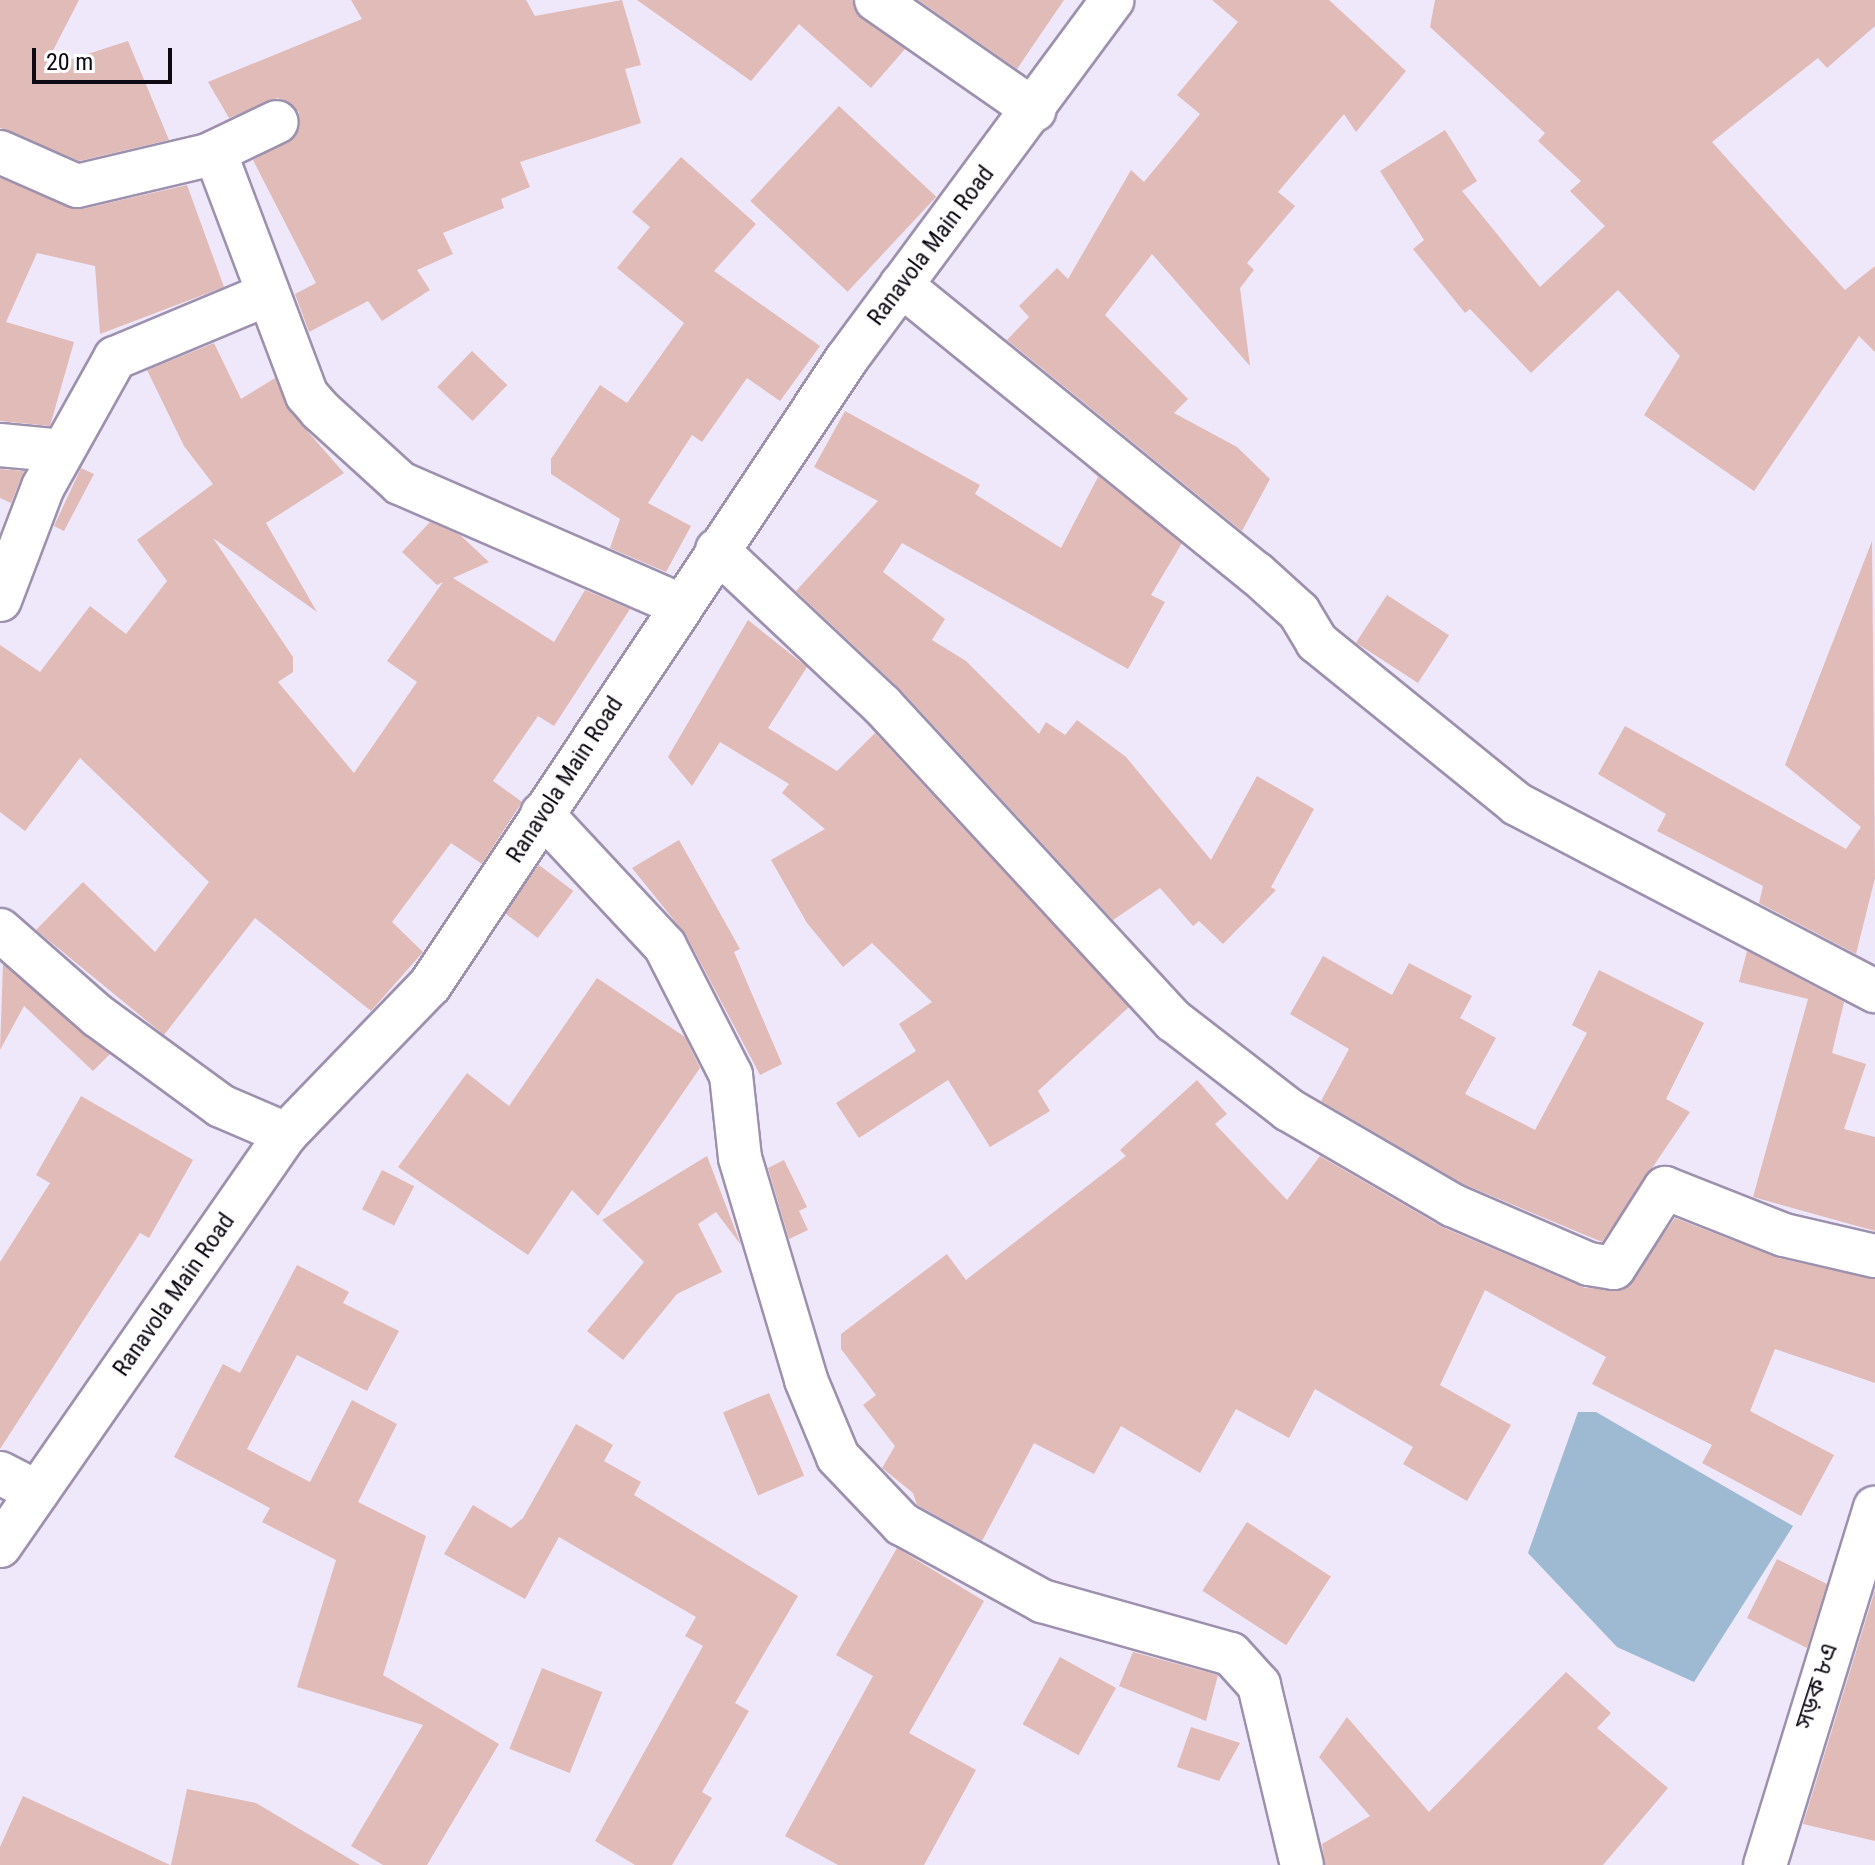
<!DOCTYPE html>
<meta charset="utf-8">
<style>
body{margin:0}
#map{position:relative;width:1875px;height:1865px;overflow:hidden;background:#efe8fb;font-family:"Roboto Condensed","Noto Sans Bengali",sans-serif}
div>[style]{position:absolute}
.water>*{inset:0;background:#9ebad2}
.building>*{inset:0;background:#e1bbb7;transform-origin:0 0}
.roads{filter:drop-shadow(2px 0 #9d91ae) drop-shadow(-2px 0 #9d91ae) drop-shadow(0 2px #9d91ae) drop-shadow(0 -2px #9d91ae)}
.street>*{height:42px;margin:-21px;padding:0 21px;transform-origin:21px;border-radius:21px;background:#fff}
span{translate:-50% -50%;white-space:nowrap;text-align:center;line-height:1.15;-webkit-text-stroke:7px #fff;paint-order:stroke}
.street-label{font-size:24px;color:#0e0a14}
.scale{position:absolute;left:32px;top:48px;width:140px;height:36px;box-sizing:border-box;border:4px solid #0e0a14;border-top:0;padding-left:10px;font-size:24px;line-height:28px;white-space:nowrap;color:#0e0a14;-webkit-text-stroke:6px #fff;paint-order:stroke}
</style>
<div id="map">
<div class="water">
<i style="clip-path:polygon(1578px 1412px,1596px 1412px,1793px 1526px,1694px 1682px,1617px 1647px,1528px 1553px)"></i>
</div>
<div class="building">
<i style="clip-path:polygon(0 0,79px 0,44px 68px,128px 41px,169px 140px,79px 161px,0 128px)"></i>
<i style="clip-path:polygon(351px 0,526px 0,535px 16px,622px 0,641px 65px,625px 69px,641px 123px,520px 162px,530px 187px,501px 199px,504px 208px,443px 233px,453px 254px,417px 270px,430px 290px,382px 321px,368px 301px,309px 332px,295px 294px,316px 283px,253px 160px,296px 136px,299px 112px,278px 98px,229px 118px,208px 82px,362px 19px)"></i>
<i style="clip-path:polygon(637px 0,852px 0,862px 19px,905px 49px,871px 88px,799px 24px,751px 81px)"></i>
<i style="clip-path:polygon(918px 0,1064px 0,1017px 69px)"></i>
<i style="clip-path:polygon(1212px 0,1329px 0,1406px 71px,1356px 132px,1344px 114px,1278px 192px,1295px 206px,1247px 263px,1254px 270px,1240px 288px,1250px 366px,1152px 254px,1105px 315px,1188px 399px,1174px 413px,1237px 447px,1270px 479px,1242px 531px,1007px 340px,1029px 317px,1019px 306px,1057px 268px,1068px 279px,1131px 170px,1144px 182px,1200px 114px,1177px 95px,1238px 22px)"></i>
<i style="clip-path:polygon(1435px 0,1875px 0,1875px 26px,1827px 68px,1818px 58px,1712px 142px,1845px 290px,1875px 266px,1875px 352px,1859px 336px,1754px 491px,1644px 415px,1680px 356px,1618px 290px,1531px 373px,1470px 309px,1465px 313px,1413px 249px,1424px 240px,1380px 171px,1445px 130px,1477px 181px,1462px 191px,1540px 287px,1605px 226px,1570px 191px,1581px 181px,1538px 141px,1545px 133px,1430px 27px)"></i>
<i style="left:839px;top:106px;width:133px;height:130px;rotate:43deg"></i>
<i style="clip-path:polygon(681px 157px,756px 224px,714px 271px,820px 346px,780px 401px,747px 378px,702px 442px,692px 435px,648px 503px,691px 526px,666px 572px,610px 548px,620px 519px,551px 474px,551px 459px,600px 385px,627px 403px,684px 323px,617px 268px,650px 227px,632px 212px)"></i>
<i style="clip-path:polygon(0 178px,82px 209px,187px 185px,224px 287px,100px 334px,95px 266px,37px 253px,6px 322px,74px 342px,50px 426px,0 421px)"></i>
<i style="clip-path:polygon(214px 343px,241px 399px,275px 378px,289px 410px,344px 473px,266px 523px,317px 612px,213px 538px,293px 657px,293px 672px,278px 682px,354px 773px,417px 682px,387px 661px,443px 582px,437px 585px,402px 552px,430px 522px,460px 535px,489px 562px,453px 578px,554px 642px,585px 590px,630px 609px,554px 726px,538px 716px,493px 781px,522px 802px,482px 864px,451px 843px,392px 922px,423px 952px,371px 1011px,255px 918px,164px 1035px,36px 930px,83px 882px,155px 952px,209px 882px,80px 758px,25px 831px,0 812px,0 645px,40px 672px,90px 606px,126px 634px,167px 581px,137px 540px,213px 484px,184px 446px,147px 370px)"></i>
<i style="left:472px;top:351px;width:49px;height:50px;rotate:44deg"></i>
<i style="clip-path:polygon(845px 411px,980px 485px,975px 494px,1061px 548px,1098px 477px,1086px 466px,1182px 543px,1151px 595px,1165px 602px,1128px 669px,902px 543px,883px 572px,945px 619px,932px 640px,966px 661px,1039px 734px,1046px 722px,1065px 735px,1077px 720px,1126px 757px,1211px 860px,1257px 776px,1314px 809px,1271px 887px,1276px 890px,1223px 944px,1199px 921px,1193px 926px,1160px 888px,1113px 920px,900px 689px,796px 591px,878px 501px,814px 467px)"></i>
<i style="clip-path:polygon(81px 468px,94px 474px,64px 531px,54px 526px)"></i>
<i style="clip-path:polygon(0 469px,24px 471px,11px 503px,0 498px)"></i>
<i style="clip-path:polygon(1872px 541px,1875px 878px,1856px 954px,1759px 903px,1763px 886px,1657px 831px,1666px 814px,1598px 774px,1625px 726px,1846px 849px,1861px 827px,1785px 765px)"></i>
<i style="left:1387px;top:595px;width:74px;height:57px;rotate:33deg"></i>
<i style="clip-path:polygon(748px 620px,807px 667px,768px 728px,837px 771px,875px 733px,1129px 1007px,1038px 1091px,1050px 1111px,990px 1147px,948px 1080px,859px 1138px,836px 1103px,916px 1051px,899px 1024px,932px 1002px,872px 943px,843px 967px,807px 923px,771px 860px,825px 829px,782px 793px,789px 784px,720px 742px,692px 786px,668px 757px)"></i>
<i style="clip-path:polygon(679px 840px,740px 949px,734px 952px,782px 1064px,760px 1075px,686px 935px,632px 868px)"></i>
<i style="left:539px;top:865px;width:43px;height:59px;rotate:37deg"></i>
<i style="clip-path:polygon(1747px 951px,1844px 1002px,1832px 1053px,1866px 1064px,1844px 1129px,1875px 1137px,1875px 1231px,1753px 1197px,1808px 999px,1739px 982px)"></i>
<i style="clip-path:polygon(1323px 956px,1392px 995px,1409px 963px,1472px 996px,1460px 1018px,1496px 1038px,1465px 1094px,1535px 1130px,1587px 1033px,1572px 1025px,1599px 970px,1704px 1023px,1666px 1099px,1690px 1112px,1602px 1242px,1463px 1184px,1321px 1101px,1349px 1049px,1290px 1014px)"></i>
<i style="clip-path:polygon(3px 964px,110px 1054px,93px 1071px,24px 1006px,0 1050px)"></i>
<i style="clip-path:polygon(597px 978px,685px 1037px,700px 1068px,598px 1216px,572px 1190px,528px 1255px,398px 1167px,467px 1073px,509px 1106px)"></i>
<i style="clip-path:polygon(1197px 1080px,1227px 1114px,1215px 1124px,1287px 1200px,1320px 1156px,1442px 1227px,1585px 1288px,1625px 1289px,1675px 1218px,1778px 1258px,1875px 1279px,1875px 1383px,1775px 1349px,1750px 1411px,1834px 1455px,1801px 1516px,1702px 1463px,1712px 1445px,1592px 1384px,1606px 1357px,1485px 1290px,1440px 1385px,1511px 1425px,1467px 1501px,1403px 1464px,1413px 1447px,1315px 1389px,1289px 1438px,1236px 1409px,1200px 1473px,1121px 1426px,1094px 1474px,1034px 1443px,982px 1541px,917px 1505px,913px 1493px,882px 1468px,895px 1446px,863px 1405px,876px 1395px,841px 1349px,841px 1334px,947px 1254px,966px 1280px,1126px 1156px,1120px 1150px)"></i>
<i style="clip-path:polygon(81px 1096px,193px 1160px,149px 1238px,140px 1233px,0 1449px,0 1262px,50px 1183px,36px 1175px)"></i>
<i style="clip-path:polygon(707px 1156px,741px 1245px,716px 1212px,698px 1224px,722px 1272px,677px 1294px,623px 1360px,587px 1331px,644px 1262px,602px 1220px)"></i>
<i style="clip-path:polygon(784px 1160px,807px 1207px,799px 1211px,808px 1230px,789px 1239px,768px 1168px)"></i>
<i style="left:382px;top:1170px;width:36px;height:44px;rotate:27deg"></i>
<i style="clip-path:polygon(297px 1265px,349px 1292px,343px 1303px,399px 1331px,367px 1391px,297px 1355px,247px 1449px,310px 1482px,352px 1400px,397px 1424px,358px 1502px,426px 1536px,383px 1675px,499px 1744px,427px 1865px,383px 1865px,351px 1846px,423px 1725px,297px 1687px,336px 1560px,262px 1522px,270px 1508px,174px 1457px,223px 1364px,240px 1373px)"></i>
<i style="left:769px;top:1393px;width:90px;height:50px;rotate:67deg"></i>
<i style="clip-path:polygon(576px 1424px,613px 1445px,604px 1461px,641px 1482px,634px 1495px,798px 1596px,735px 1703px,749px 1711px,702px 1792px,712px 1798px,672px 1865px,635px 1865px,595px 1841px,703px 1646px,685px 1636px,696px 1617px,559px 1537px,525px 1599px,444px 1554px,473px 1505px,511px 1528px,523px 1518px)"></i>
<i style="left:1247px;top:1522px;width:100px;height:82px;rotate:33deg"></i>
<i style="clip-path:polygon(897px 1548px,984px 1601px,909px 1733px,976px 1770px,924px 1865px,838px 1865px,785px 1836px,873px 1676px,836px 1655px)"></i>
<i style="clip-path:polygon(1777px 1559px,1827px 1584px,1807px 1648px,1747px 1618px)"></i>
<i style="clip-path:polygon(1875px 1590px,1875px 1841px,1803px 1824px)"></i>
<i style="clip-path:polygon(1133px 1652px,1218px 1675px,1206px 1721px,1119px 1686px)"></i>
<i style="left:1060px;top:1657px;width:64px;height:77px;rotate:29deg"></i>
<i style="left:542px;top:1668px;width:65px;height:87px;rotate:22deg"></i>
<i style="clip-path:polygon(1566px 1672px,1611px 1713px,1597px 1728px,1668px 1788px,1603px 1865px,1325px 1865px,1322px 1844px,1370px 1816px,1319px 1757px,1347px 1717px,1429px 1812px)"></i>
<i style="clip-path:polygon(1191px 1727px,1240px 1743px,1219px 1781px,1177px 1767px)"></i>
<i style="clip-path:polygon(187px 1789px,256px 1803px,360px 1865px,171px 1865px)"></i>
<i style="clip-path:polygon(23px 1796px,79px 1822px,170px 1865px,0 1865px,0 1847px)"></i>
</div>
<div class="roads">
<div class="street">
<i style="left:876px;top:0;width:193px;rotate:34.8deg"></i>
<i style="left:0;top:152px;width:84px;rotate:23.8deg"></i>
<i style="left:77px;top:186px;width:135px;rotate:-13.3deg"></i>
<i style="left:208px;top:155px;width:76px;rotate:-25.6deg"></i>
<i style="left:215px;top:152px;width:260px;rotate:69.3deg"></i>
<i style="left:307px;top:395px;width:21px;rotate:49deg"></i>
<i style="left:321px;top:411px;width:107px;rotate:42.3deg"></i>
<i style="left:400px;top:483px;width:306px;rotate:23.5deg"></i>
<i style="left:901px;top:285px;width:457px;rotate:39.1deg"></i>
<i style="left:1256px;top:573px;width:58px;rotate:42.2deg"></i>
<i style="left:1299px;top:612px;width:35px;rotate:59deg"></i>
<i style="left:1317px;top:642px;width:257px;rotate:39deg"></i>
<i style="left:1517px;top:804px;width:404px;rotate:27.6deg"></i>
<i style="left:0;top:445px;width:63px;rotate:5.4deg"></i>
<i style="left:717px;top:550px;width:226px;rotate:43.2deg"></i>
<i style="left:882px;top:705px;width:430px;rotate:47.3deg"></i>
<i style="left:1174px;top:1021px;width:145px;rotate:37.7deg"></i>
<i style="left:1289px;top:1110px;width:189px;rotate:30.2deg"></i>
<i style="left:1452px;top:1205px;width:149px;rotate:23.3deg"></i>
<i style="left:1589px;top:1264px;width:25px;rotate:9deg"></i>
<i style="left:1614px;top:1268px;width:95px;rotate:-57.5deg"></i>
<i style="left:1665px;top:1188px;width:128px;rotate:21.6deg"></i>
<i style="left:1784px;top:1235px;width:93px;rotate:13deg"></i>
<i style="left:0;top:600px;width:121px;rotate:-69.2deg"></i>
<i style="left:43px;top:487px;width:148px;rotate:-60.8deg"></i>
<i style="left:115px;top:358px;width:166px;rotate:-22.7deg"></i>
<i style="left:542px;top:814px;width:180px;rotate:47deg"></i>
<i style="left:665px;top:946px;width:145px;rotate:62.9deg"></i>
<i style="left:731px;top:1075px;width:83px;rotate:83.8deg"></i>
<i style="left:740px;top:1158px;width:232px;rotate:73.4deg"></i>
<i style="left:806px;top:1380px;width:83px;rotate:67.4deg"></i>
<i style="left:838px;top:1457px;width:93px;rotate:46.3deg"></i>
<i style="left:902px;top:1524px;width:160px;rotate:28.8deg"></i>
<i style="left:1042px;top:1601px;width:196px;rotate:15.7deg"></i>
<i style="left:1231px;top:1654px;width:42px;rotate:47.9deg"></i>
<i style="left:1259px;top:1685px;width:185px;rotate:76.6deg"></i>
<i style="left:0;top:930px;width:130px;rotate:41.3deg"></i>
<i style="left:98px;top:1016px;width:152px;rotate:36.2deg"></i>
<i style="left:221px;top:1106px;width:71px;rotate:23.3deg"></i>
<i style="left:0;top:1473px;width:42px;rotate:27.2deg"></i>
<i style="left:0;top:1546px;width:502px;rotate:-55.23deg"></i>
<i style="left:286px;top:1134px;width:207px;rotate:-46deg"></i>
<i style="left:430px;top:985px;width:751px;rotate:-56.35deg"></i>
<i style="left:846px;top:360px;width:448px;rotate:-53.5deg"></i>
<i style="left:1765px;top:1865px;width:374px;rotate:-72.9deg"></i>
</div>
</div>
<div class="street-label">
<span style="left:931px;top:246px;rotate:-53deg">Ranavola Main Road</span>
<span style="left:565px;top:780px;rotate:-57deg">Ranavola Main Road</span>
<span style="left:174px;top:1295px;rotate:-55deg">Ranavola Main Road</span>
<span style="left:1817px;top:1686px;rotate:-72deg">সড়ক ৮এ</span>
</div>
<div class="scale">20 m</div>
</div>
